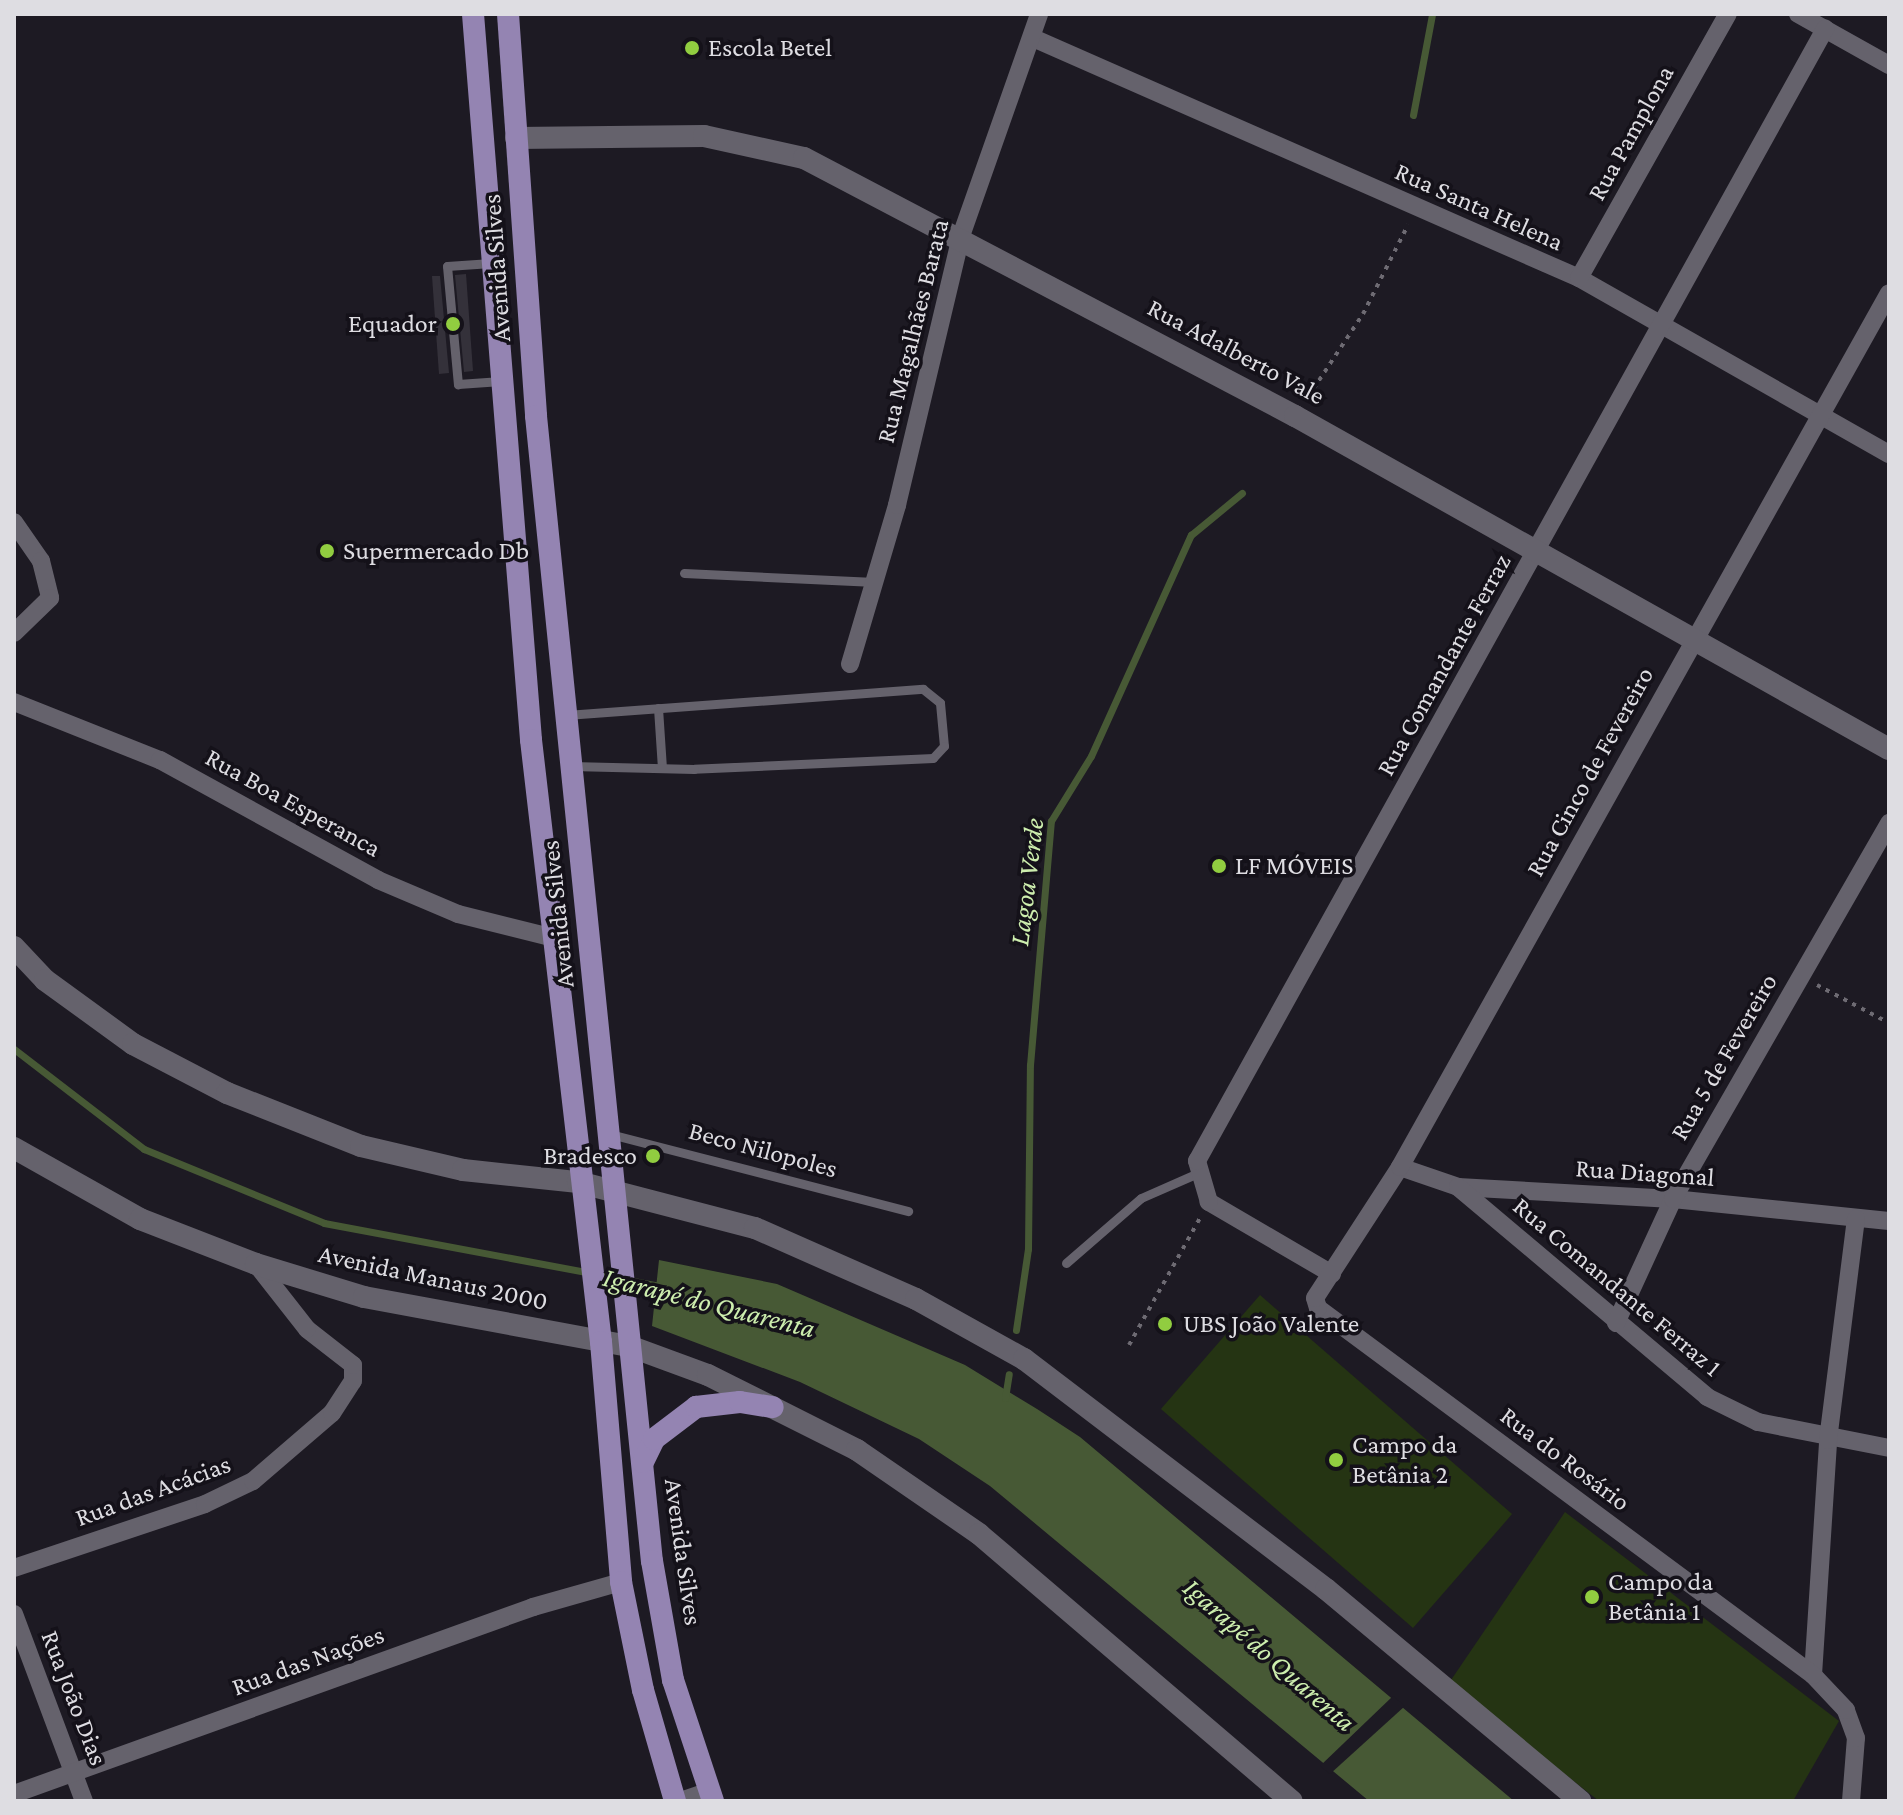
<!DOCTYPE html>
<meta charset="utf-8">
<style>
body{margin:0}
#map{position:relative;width:1903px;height:1815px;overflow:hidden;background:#1d1a23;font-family:"Crimson Pro",serif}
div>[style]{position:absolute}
.green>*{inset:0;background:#253413;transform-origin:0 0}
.water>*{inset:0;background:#475935}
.pier>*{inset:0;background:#1d1a23}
.stream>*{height:7px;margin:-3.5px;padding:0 3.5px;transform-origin:3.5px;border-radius:3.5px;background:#475935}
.building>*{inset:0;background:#34313a}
.path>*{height:4px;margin-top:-2px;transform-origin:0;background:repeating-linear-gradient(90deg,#6e6b73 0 4px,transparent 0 10px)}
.service>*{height:9px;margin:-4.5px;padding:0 4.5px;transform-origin:4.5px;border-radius:4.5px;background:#65626c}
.minor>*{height:18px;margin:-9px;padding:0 9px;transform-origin:9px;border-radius:9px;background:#65626c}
.tertiary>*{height:22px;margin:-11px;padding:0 11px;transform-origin:11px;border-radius:11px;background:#65626c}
.primary>*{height:22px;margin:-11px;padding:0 11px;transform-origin:11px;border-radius:11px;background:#9484b2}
.dots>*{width:22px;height:22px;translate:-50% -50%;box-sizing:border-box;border:4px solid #141119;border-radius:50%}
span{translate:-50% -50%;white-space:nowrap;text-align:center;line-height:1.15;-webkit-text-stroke:7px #141119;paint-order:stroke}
.poi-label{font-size:26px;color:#dedde2}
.left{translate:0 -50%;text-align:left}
.right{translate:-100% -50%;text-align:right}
.street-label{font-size:26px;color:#dedde2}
.water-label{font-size:28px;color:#cdeeae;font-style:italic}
.frame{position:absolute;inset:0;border:16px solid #dedde2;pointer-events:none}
</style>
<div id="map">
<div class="green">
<i style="left:1260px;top:1295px;width:334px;height:151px;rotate:41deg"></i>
<i style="clip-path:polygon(1565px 1512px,1839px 1721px,1793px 1801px,1599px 1801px,1449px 1683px)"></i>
</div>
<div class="water">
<i style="clip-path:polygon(659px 1260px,777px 1284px,965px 1365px,1037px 1409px,1080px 1437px,1514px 1801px,1369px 1801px,990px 1486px,919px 1439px,800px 1382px,652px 1326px)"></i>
</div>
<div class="pier">
<i style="clip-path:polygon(1393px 1696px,1405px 1706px,1330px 1774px,1320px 1766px)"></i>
</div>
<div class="stream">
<i style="left:1413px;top:115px;width:103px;rotate:-79.3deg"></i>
<i style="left:14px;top:1049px;width:164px;rotate:37.6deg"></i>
<i style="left:144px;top:1149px;width:195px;rotate:22.3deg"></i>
<i style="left:324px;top:1223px;width:347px;rotate:10.6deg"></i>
<i style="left:1016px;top:1330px;width:82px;rotate:-81.6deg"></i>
<i style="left:1028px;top:1249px;width:184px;rotate:-89.4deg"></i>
<i style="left:1030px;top:1065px;width:245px;rotate:-85.1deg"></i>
<i style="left:1051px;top:821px;width:76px;rotate:-58.4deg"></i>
<i style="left:1091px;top:756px;width:243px;rotate:-65.7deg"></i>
<i style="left:1191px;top:535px;width:66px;rotate:-39.5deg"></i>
<i style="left:1005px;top:1398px;width:24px;rotate:-81deg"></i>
</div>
<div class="building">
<i style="clip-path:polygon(466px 274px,473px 371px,464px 372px,455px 275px)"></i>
<i style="clip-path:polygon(432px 276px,440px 276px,449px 373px,439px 374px)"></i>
</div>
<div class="path">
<i style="left:1308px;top:397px;width:100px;rotate:-56.5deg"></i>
<i style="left:1363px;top:314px;width:100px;rotate:-63.2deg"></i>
<i style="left:1817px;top:985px;width:81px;rotate:27.8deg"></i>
<i style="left:1129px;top:1345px;width:145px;rotate:-60.8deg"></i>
</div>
<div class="service">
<i style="left:491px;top:263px;width:44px;rotate:176.1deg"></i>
<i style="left:447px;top:266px;width:119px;rotate:84.7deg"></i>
<i style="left:458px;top:384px;width:43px;rotate:-4deg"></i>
<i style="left:684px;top:573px;width:191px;rotate:2.7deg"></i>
<i style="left:658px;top:708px;width:60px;rotate:86.2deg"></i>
<i style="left:566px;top:715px;width:358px;rotate:-4.2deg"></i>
<i style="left:923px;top:689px;width:22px;rotate:39deg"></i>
<i style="left:940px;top:703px;width:43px;rotate:84.7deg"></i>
<i style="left:944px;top:746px;width:16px;rotate:133deg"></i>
<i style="left:933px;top:758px;width:239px;rotate:177.4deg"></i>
<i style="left:694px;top:769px;width:123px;rotate:-178.6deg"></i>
<i style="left:610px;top:1134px;width:308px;rotate:14.5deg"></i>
<i style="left:1066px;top:1263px;width:99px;rotate:-40.9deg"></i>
<i style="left:1141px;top:1198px;width:60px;rotate:-23.6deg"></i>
</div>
<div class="minor">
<i style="left:1798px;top:14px;width:104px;rotate:29.3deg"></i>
<i style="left:1033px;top:38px;width:596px;rotate:23.73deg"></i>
<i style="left:1579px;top:278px;width:356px;rotate:29.6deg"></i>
<i style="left:1579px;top:278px;width:303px;rotate:-60.6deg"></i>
<i style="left:14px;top:522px;width:47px;rotate:55.3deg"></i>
<i style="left:41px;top:561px;width:38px;rotate:76deg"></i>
<i style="left:50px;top:598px;width:50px;rotate:135.8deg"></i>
<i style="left:850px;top:664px;width:166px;rotate:-73.5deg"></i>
<i style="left:897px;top:505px;width:277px;rotate:-76.6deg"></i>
<i style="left:961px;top:236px;width:235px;rotate:-70.6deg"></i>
<i style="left:14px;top:702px;width:157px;rotate:21.7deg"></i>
<i style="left:160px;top:760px;width:249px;rotate:28.8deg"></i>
<i style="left:378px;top:880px;width:87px;rotate:23deg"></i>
<i style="left:458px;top:914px;width:95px;rotate:14deg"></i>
<i style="left:1400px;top:1167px;width:61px;rotate:19deg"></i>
<i style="left:1458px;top:1187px;width:215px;rotate:3.2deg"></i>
<i style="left:1673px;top:1199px;width:217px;rotate:5.8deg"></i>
<i style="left:1458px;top:1187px;width:326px;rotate:40.1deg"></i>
<i style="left:1707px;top:1397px;width:57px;rotate:26.1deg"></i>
<i style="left:1758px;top:1422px;width:134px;rotate:11.2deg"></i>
<i style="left:1332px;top:1274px;width:143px;rotate:-149.7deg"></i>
<i style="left:1209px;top:1202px;width:43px;rotate:-106.3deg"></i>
<i style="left:1197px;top:1161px;width:1295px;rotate:-60.98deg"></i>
<i style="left:1616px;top:1323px;width:136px;rotate:-65.3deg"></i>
<i style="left:1673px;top:1199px;width:434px;rotate:-60.1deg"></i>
<i style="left:14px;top:1568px;width:201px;rotate:-18.5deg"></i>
<i style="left:205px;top:1504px;width:53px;rotate:-25.6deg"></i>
<i style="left:253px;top:1481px;width:104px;rotate:-40.7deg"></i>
<i style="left:332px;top:1413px;width:38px;rotate:-57deg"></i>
<i style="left:353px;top:1381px;width:16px;rotate:-90deg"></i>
<i style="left:353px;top:1365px;width:58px;rotate:-142deg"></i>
<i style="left:307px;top:1329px;width:83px;rotate:-128.1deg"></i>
<i style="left:14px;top:1614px;width:200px;rotate:69.5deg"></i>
<i style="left:1813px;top:1675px;width:235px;rotate:-86.3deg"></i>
<i style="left:1828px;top:1440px;width:223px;rotate:-82.8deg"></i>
<i style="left:14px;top:1794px;width:552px;rotate:-19.81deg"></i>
<i style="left:533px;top:1607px;width:91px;rotate:-15.9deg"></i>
<i style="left:1851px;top:1801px;width:63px;rotate:-85.5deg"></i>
<i style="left:1856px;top:1738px;width:30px;rotate:-110deg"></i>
<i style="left:1846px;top:1710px;width:48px;rotate:-133.3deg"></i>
<i style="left:1813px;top:1675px;width:616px;rotate:-143.45deg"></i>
<i style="left:1318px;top:1308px;width:10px;rotate:-107deg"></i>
<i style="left:1315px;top:1298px;width:156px;rotate:-57deg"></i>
<i style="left:1400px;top:1167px;width:1001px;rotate:-60.77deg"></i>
</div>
<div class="tertiary">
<i style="left:516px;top:138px;width:188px;rotate:-0.6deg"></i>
<i style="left:704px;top:136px;width:102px;rotate:12.4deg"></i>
<i style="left:804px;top:158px;width:555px;rotate:27.72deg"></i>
<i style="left:1295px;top:416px;width:681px;rotate:29.28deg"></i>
<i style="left:14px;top:947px;width:45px;rotate:46.8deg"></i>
<i style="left:45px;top:980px;width:109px;rotate:36deg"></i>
<i style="left:133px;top:1044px;width:106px;rotate:27.5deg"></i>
<i style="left:227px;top:1093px;width:144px;rotate:21.6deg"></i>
<i style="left:361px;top:1146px;width:105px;rotate:13.2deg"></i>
<i style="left:463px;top:1170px;width:116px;rotate:6deg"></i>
<i style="left:578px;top:1182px;width:183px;rotate:14.6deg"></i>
<i style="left:755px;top:1228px;width:176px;rotate:23.8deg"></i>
<i style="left:916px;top:1299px;width:124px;rotate:29.1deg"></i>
<i style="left:1024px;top:1359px;width:380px;rotate:37.3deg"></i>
<i style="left:1326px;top:1589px;width:331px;rotate:39.8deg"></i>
<i style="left:14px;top:1148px;width:145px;rotate:29.4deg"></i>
<i style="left:140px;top:1219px;width:124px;rotate:21.2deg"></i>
<i style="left:256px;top:1264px;width:113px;rotate:17deg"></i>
<i style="left:364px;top:1297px;width:269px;rotate:10.5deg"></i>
<i style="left:629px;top:1346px;width:84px;rotate:20.2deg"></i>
<i style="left:708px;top:1375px;width:167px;rotate:26.7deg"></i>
<i style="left:857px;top:1450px;width:148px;rotate:34.5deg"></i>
<i style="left:979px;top:1534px;width:411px;rotate:40.5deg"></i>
<i style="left:687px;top:1801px;width:24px;rotate:-19deg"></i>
</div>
<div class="primary">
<i style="left:473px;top:14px;width:728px;rotate:85.43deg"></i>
<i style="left:531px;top:740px;width:606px;rotate:83.37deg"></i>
<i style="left:601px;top:1342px;width:241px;rotate:85.2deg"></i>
<i style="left:621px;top:1582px;width:110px;rotate:78.5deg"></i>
<i style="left:643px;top:1690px;width:116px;rotate:73.9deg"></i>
<i style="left:508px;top:14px;width:403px;rotate:86deg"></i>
<i style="left:536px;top:416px;width:1151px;rotate:84.22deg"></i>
<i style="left:652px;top:1561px;width:121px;rotate:80deg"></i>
<i style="left:673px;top:1680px;width:127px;rotate:71.7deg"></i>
<i style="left:643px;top:1462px;width:25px;rotate:-64deg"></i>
<i style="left:654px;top:1439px;width:53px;rotate:-37.3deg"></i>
<i style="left:696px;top:1407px;width:44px;rotate:-6.5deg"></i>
<i style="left:740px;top:1402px;width:33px;rotate:9deg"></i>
</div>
<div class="dots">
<i style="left:692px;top:48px;background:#91cd40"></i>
<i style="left:453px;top:324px;background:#91cd40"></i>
<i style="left:327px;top:551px;background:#91cd40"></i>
<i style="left:1219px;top:866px;background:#91cd40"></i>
<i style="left:653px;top:1156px;background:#91cd40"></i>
<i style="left:1165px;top:1324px;background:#91cd40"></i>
<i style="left:1336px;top:1460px;background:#91cd40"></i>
<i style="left:1592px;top:1597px;background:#91cd40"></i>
</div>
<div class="poi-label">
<span class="left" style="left:708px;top:48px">Escola Betel</span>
<span class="right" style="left:437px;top:324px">Equador</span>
<span class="left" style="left:343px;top:551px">Supermercado Db</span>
<span class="left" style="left:1235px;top:866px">LF MÓVEIS</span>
<span class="right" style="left:637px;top:1156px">Bradesco</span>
<span class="left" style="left:1183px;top:1324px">UBS João Valente</span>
<span class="left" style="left:1352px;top:1460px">Campo da<br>Betânia 2</span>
<span class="left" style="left:1608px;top:1597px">Campo da<br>Betânia 1</span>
</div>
<div class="street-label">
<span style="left:1631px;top:133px;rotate:-61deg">Rua Pamplona</span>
<span style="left:1479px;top:207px;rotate:24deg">Rua Santa Helena</span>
<span style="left:497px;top:268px;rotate:-94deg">Avenida Silves</span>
<span style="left:913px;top:331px;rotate:-76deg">Rua Magalhães Barata</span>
<span style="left:1236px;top:352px;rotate:28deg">Rua Adalberto Vale</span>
<span style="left:1444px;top:665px;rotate:-61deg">Rua Comandante Ferraz</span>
<span style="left:1590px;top:772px;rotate:-61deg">Rua Cinco de Fevereiro</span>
<span style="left:293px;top:803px;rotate:29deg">Rua Boa Esperanca</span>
<span style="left:558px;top:914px;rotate:-96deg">Avenida Silves</span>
<span style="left:1724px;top:1057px;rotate:-60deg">Rua 5 de Fevereiro</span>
<span style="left:763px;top:1150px;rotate:15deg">Beco Nilopoles</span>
<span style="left:1645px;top:1173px;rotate:4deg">Rua Diagonal</span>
<span style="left:433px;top:1278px;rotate:12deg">Avenida Manaus 2000</span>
<span style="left:1617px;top:1287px;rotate:40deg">Rua Comandante Ferraz 1</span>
<span style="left:1565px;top:1459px;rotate:37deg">Rua do Rosário</span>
<span style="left:153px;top:1491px;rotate:-20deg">Rua das Acácias</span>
<span style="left:683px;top:1552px;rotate:82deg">Avenida Silves</span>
<span style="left:308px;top:1661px;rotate:-20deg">Rua das Nações</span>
<span style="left:74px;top:1698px;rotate:69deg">Rua João Dias</span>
</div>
<div class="water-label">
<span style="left:1027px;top:882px;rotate:-83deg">Lagoa Verde</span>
<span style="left:709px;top:1303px;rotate:14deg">Igarapé do Quarenta</span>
<span style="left:1269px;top:1655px;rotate:41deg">Igarapé do Quarenta</span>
</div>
<div class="frame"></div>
</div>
